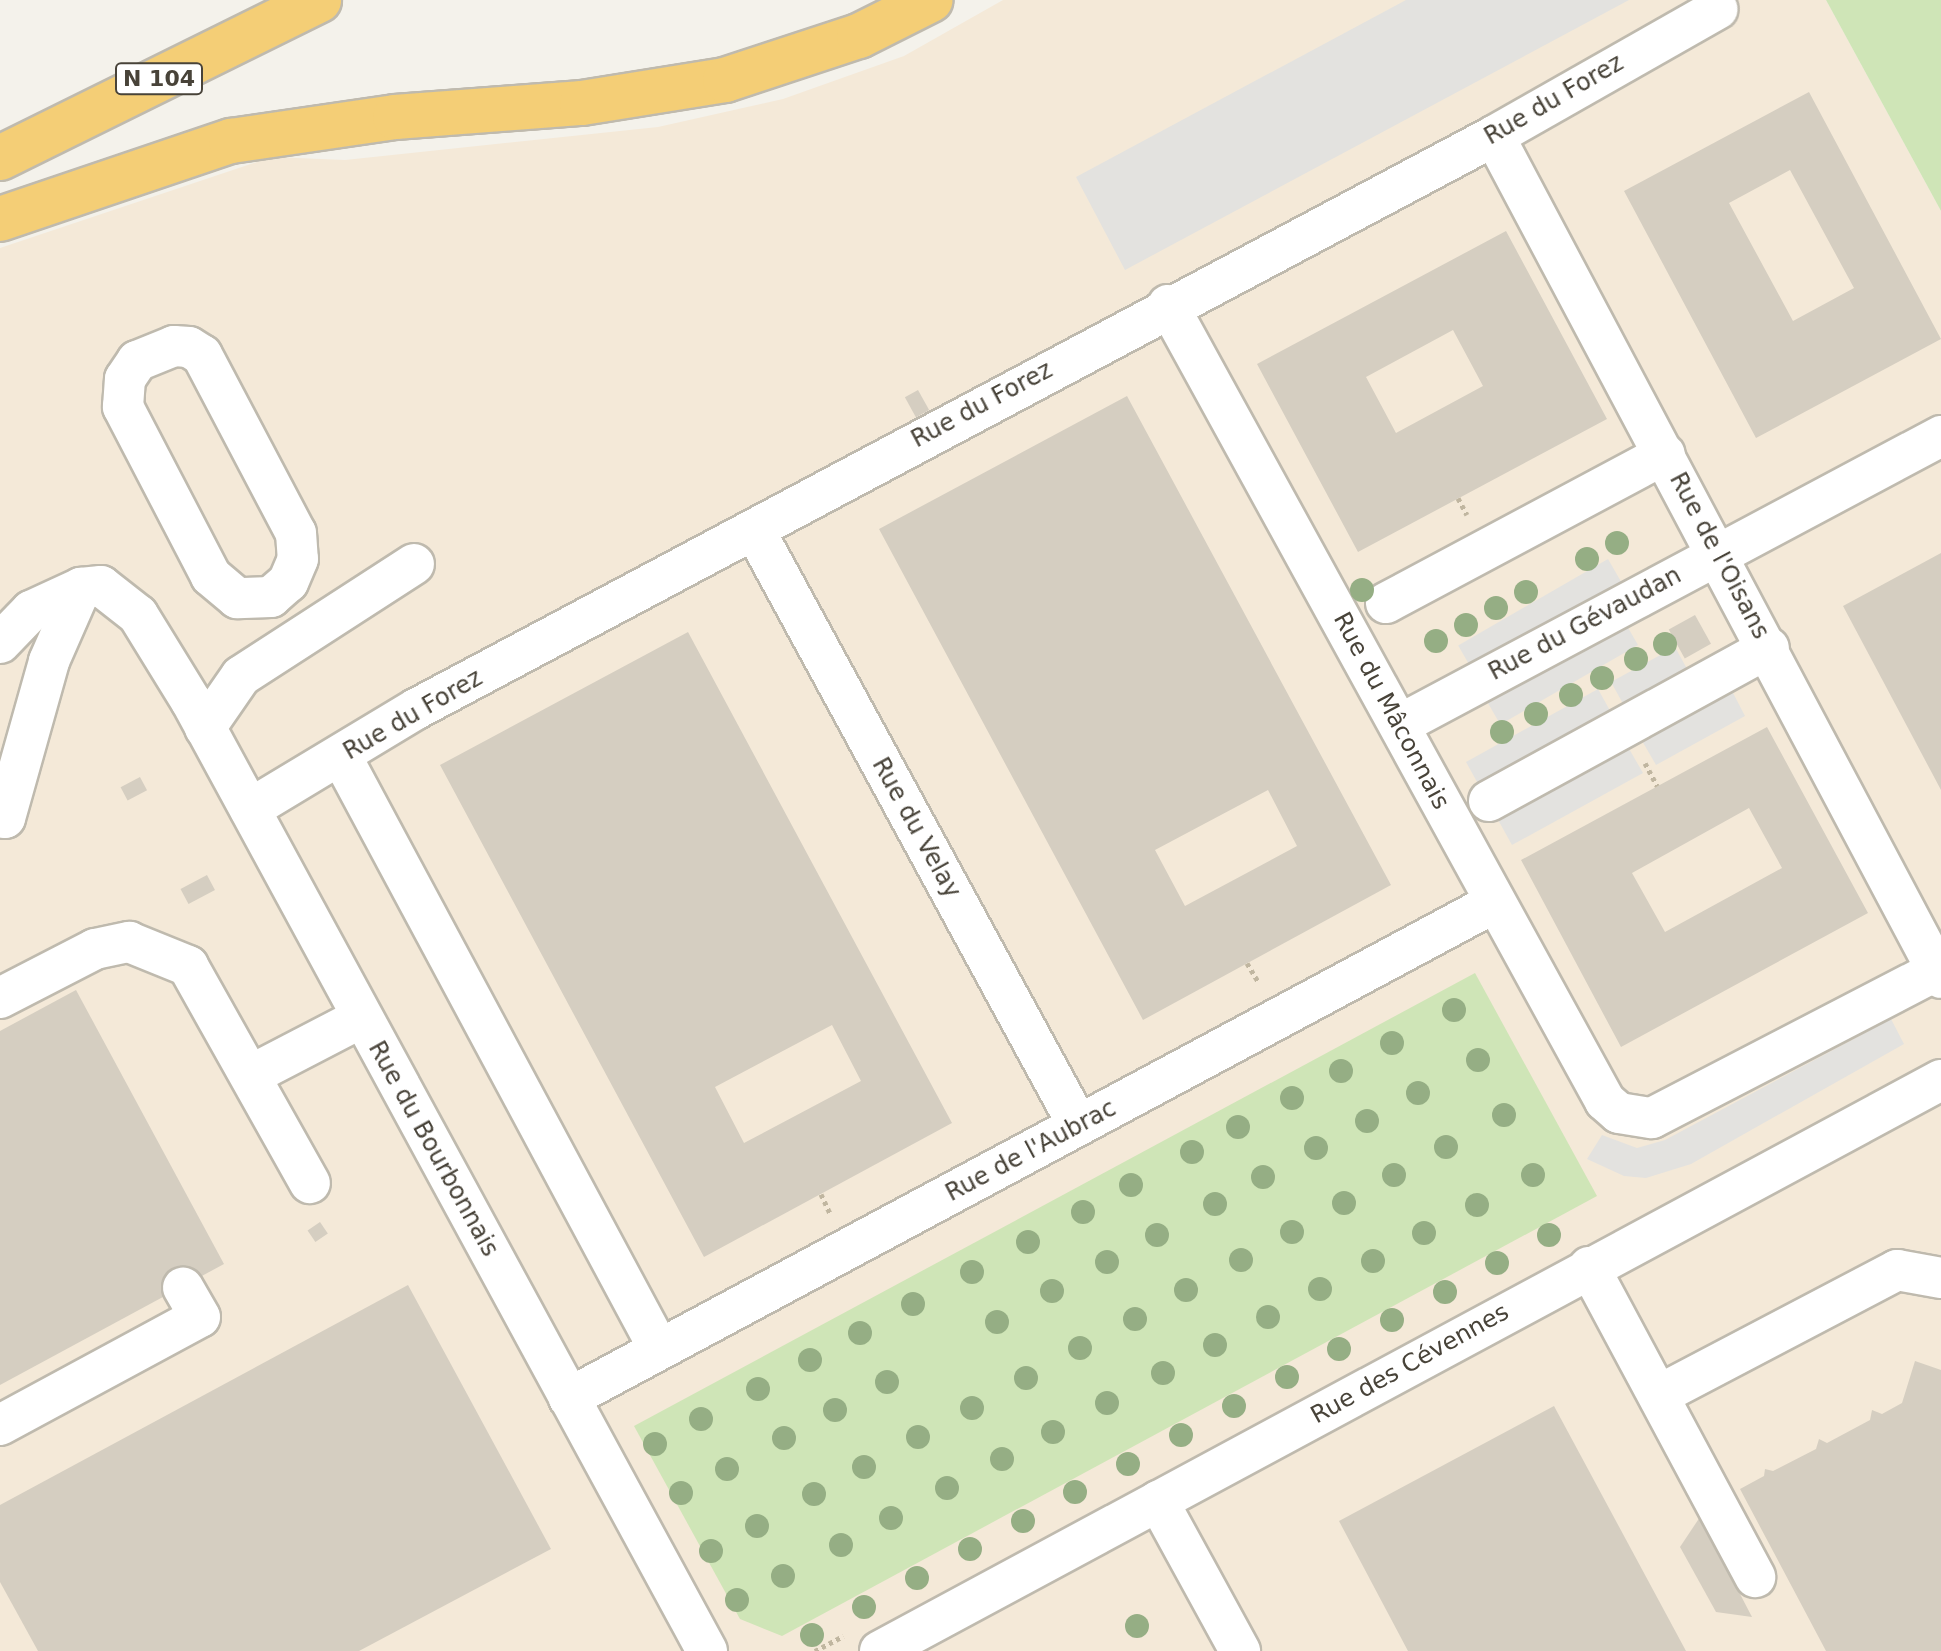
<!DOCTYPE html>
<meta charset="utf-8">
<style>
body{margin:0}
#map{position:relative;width:1941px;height:1651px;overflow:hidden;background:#f4f2eb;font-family:"DejaVu Sans",sans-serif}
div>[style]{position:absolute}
.commercial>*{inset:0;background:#f4e9d8}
.green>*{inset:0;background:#cfe5b7}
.parking>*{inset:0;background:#e3e2df;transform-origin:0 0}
.building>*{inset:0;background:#d5cec1;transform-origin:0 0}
.path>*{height:5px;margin-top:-2.5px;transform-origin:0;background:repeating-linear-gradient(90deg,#c0b6a0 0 4px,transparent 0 8px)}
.roads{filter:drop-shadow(2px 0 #bfbaae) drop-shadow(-2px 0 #bfbaae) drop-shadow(0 2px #bfbaae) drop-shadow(0 -2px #bfbaae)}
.minor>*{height:40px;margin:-20px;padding:0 20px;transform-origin:20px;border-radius:20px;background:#fff}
.highway>*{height:44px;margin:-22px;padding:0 22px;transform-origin:22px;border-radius:22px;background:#f4ce76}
.trees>*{width:24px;height:24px;margin:-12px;border-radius:50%;background:#95ae84}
span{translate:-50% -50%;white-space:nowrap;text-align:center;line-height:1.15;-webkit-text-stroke:6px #fff;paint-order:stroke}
.shield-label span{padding:2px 6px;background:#fff;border:2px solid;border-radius:6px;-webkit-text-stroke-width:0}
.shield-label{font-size:22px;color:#484339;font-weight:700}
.street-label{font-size:24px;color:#484339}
</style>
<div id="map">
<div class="commercial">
<i style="clip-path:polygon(1003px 0,1826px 0,1941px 211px,1941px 1651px,0 1651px,0 248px,272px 157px,345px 160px,658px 127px,783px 99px,904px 56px)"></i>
</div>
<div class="green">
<i style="clip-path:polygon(1826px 0,1941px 0,1941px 211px)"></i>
<i style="clip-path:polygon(1475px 973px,1597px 1196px,782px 1636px,740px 1619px,634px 1426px)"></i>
</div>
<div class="parking">
<i style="clip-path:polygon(1406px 0,1629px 0,1125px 270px,1076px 177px)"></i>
<i style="left:1608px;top:559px;width:32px;height:173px;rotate:60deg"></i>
<i style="left:1623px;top:619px;width:30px;height:159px;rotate:60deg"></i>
<i style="clip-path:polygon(1675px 647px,1691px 676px,1731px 689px,1745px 716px,1656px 765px,1641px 739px,1628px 747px,1643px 773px,1512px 845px,1466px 762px,1598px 689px,1613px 716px,1626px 709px,1611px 682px)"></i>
<i style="clip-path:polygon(1891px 1019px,1904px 1044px,1691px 1164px,1646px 1178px,1624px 1176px,1587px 1159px,1602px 1135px,1637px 1148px,1665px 1140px)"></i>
</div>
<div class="building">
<i style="clip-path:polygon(evenodd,1809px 92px,1941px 339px,1756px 438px,1624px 191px,1809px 92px,1790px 170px,1854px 288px,1793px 321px,1729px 203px,1790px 170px)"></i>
<i style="clip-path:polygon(evenodd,1506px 231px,1607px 419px,1358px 552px,1257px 364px,1506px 231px,1453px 330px,1483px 386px,1396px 433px,1366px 377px,1453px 330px)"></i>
<i style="left:918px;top:390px;width:23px;height:15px;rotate:61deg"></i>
<i style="clip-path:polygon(evenodd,1127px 396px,1391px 885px,1143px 1020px,879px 529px,1127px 396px,1268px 790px,1297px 846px,1185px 906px,1155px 850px,1268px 790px)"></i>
<i style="clip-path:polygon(1941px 553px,1941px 790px,1843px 606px)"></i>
<i style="left:1695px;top:615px;width:33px;height:30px;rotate:61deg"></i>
<i style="clip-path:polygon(evenodd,688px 632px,952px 1123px,704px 1257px,440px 765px,688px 632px,832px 1025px,861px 1081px,744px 1143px,715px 1087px,832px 1025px)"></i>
<i style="clip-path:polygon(evenodd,1767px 727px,1868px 913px,1621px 1047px,1521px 860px,1767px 727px,1749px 808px,1782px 868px,1665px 932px,1632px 873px,1749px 808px)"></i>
<i style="left:140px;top:777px;width:15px;height:22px;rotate:62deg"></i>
<i style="left:207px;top:875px;width:17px;height:30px;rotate:62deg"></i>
<i style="clip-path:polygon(76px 990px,224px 1264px,0 1385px,0 1031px)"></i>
<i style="left:320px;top:1222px;width:14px;height:15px;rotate:56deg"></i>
<i style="clip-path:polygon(408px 1285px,551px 1549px,359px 1651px,38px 1651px,0 1582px,0 1505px)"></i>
<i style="clip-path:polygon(1915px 1361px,1941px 1370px,1941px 1651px,1826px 1651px,1740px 1489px,1764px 1476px,1765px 1469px,1773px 1471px,1816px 1449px,1819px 1439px,1827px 1443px,1870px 1420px,1872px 1410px,1882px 1414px,1902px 1403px)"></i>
<i style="clip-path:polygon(1554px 1406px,1686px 1651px,1408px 1651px,1339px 1521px)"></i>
<i style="clip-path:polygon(1700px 1517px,1752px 1617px,1716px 1612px,1680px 1547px)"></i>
</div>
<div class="path">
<i style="left:1458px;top:498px;width:19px;rotate:62deg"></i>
<i style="left:1645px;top:763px;width:26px;rotate:62deg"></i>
<i style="left:1247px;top:963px;width:23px;rotate:59deg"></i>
<i style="left:821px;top:1194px;width:23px;rotate:65deg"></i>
<i style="left:815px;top:1651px;width:32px;rotate:-28deg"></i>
</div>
<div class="roads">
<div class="minor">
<i style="left:1494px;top:136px;width:953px;rotate:62.04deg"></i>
<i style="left:1168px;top:305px;width:908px;rotate:61.23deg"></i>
<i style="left:1605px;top:1101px;width:18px;rotate:41deg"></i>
<i style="left:1619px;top:1113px;width:33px;rotate:9deg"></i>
<i style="left:1652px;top:1118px;width:321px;rotate:-27.4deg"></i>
<i style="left:174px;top:346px;width:15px;rotate:4deg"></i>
<i style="left:189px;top:347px;width:15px;rotate:32deg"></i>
<i style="left:202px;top:355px;width:201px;rotate:62.2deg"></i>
<i style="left:296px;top:533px;width:26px;rotate:86deg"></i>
<i style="left:298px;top:559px;width:25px;rotate:113deg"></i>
<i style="left:288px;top:582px;width:23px;rotate:139deg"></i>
<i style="left:271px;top:597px;width:34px;rotate:178deg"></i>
<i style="left:237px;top:598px;width:34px;rotate:-140deg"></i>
<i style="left:211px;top:576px;width:191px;rotate:-117.5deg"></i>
<i style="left:123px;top:407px;width:28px;rotate:-86deg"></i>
<i style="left:125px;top:379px;width:22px;rotate:-56deg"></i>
<i style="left:137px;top:361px;width:40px;rotate:-22deg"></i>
<i style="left:755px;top:531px;width:676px;rotate:61.46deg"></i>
<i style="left:1386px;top:603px;width:316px;rotate:-28.1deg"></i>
<i style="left:0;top:643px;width:45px;rotate:-45.9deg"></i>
<i style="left:31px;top:611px;width:55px;rotate:-24.7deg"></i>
<i style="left:81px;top:588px;width:20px;rotate:-6deg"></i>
<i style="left:101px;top:586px;width:47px;rotate:38.1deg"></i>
<i style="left:138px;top:615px;width:101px;rotate:58.4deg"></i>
<i style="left:191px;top:701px;width:1081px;rotate:61.49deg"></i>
<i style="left:1401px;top:724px;width:612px;rotate:-28.07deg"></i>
<i style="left:205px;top:728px;width:63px;rotate:-55.3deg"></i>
<i style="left:241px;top:676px;width:206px;rotate:-32.9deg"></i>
<i style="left:341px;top:756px;width:673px;rotate:61.8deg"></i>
<i style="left:1489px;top:801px;width:319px;rotate:-28.7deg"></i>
<i style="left:250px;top:809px;width:194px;rotate:-31.1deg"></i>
<i style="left:416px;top:709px;width:1221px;rotate:-27.99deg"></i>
<i style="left:1494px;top:136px;width:257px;rotate:-29.6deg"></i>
<i style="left:0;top:817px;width:5px;rotate:11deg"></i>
<i style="left:5px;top:818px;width:163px;rotate:-74.3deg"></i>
<i style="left:49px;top:661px;width:80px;rotate:-66.3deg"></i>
<i style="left:0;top:998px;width:107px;rotate:-27.3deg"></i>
<i style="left:95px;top:949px;width:35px;rotate:-12deg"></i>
<i style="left:129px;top:942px;width:64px;rotate:22.1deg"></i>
<i style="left:188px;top:966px;width:249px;rotate:60.7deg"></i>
<i style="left:253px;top:1074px;width:122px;rotate:-27.4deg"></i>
<i style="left:1589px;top:1267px;width:352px;rotate:61.8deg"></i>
<i style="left:1659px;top:1395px;width:269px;rotate:-27.7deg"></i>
<i style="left:1897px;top:1270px;width:45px;rotate:10.3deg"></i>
<i style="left:569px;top:1398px;width:1047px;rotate:-28.16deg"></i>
<i style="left:0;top:1425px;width:227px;rotate:-28.4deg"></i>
<i style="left:200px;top:1317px;width:34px;rotate:-120deg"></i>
<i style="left:1158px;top:1501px;width:171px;rotate:61.3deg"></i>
<i style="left:880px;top:1651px;width:1205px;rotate:-28.29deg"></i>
</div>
<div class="highway">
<i style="left:0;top:158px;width:356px;rotate:-26.3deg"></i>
<i style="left:0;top:219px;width:244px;rotate:-18.7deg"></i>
<i style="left:231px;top:141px;width:166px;rotate:-8.3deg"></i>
<i style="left:395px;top:117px;width:188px;rotate:-4.3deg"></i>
<i style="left:582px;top:103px;width:145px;rotate:-9.1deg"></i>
<i style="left:725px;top:80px;width:141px;rotate:-18.2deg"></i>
<i style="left:859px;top:36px;width:80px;rotate:-26.6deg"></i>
</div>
</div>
<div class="trees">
<i style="left:1617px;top:543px"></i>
<i style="left:1587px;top:559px"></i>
<i style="left:1362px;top:590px"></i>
<i style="left:1526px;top:592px"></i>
<i style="left:1496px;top:608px"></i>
<i style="left:1466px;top:625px"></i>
<i style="left:1436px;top:641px"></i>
<i style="left:1665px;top:644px"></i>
<i style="left:1636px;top:659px"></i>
<i style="left:1602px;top:678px"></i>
<i style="left:1571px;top:695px"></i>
<i style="left:1536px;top:714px"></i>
<i style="left:1502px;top:732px"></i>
<i style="left:1454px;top:1010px"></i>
<i style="left:1392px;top:1043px"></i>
<i style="left:1478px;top:1060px"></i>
<i style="left:1341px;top:1071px"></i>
<i style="left:1418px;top:1093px"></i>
<i style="left:1292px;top:1098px"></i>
<i style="left:1504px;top:1115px"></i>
<i style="left:1367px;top:1121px"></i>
<i style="left:1238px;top:1127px"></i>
<i style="left:1446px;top:1147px"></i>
<i style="left:1316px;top:1148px"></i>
<i style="left:1192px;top:1152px"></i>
<i style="left:1394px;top:1175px"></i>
<i style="left:1533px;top:1175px"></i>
<i style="left:1263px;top:1177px"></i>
<i style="left:1131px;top:1185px"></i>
<i style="left:1344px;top:1203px"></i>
<i style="left:1215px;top:1204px"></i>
<i style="left:1477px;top:1205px"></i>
<i style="left:1083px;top:1212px"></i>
<i style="left:1292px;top:1232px"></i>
<i style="left:1424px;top:1233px"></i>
<i style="left:1157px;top:1235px"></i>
<i style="left:1549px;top:1235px"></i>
<i style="left:1028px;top:1242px"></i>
<i style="left:1241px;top:1260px"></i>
<i style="left:1373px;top:1261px"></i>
<i style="left:1107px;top:1262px"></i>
<i style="left:1497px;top:1263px"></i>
<i style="left:972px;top:1272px"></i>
<i style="left:1320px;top:1289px"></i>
<i style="left:1186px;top:1290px"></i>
<i style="left:1052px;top:1291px"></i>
<i style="left:1445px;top:1292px"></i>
<i style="left:913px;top:1304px"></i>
<i style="left:1268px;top:1317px"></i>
<i style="left:1135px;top:1319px"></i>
<i style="left:1392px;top:1320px"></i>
<i style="left:997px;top:1322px"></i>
<i style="left:860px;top:1333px"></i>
<i style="left:1215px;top:1345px"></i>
<i style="left:1080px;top:1348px"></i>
<i style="left:1339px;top:1349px"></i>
<i style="left:810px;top:1360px"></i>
<i style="left:1163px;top:1373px"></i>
<i style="left:1287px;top:1377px"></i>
<i style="left:1026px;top:1378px"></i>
<i style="left:887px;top:1382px"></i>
<i style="left:758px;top:1389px"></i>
<i style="left:1107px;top:1403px"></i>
<i style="left:1234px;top:1406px"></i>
<i style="left:972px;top:1408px"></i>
<i style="left:835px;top:1410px"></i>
<i style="left:701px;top:1419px"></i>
<i style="left:1053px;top:1432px"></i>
<i style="left:1181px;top:1435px"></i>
<i style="left:918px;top:1437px"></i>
<i style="left:784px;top:1438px"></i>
<i style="left:655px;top:1444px"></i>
<i style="left:1002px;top:1459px"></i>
<i style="left:1128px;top:1464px"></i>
<i style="left:864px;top:1467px"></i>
<i style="left:727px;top:1469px"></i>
<i style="left:947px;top:1488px"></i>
<i style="left:1075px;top:1492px"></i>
<i style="left:681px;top:1493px"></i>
<i style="left:814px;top:1494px"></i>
<i style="left:891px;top:1518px"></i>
<i style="left:1023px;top:1521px"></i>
<i style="left:757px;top:1526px"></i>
<i style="left:841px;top:1545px"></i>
<i style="left:970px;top:1549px"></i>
<i style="left:711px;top:1551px"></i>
<i style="left:783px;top:1576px"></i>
<i style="left:917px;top:1578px"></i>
<i style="left:737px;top:1600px"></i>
<i style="left:864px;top:1607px"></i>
<i style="left:1137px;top:1626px"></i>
<i style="left:812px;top:1635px"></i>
</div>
<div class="shield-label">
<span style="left:159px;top:79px">N 104</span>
</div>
<div class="street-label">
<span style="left:1554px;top:100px;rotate:-30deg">Rue du Forez</span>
<span style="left:982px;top:405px;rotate:-28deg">Rue du Forez</span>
<span style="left:1719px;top:556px;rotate:62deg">Rue de l'Oisans</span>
<span style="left:1585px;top:624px;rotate:-28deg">Rue du Gévaudan</span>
<span style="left:1391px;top:711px;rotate:62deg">Rue du Mâconnais</span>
<span style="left:413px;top:715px;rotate:-30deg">Rue du Forez</span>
<span style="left:916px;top:828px;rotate:61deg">Rue du Velay</span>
<span style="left:433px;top:1149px;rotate:61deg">Rue du Bourbonnais</span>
<span style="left:1031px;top:1151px;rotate:-28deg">Rue de l'Aubrac</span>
<span style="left:1410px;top:1364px;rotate:-29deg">Rue des Cévennes</span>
</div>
</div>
